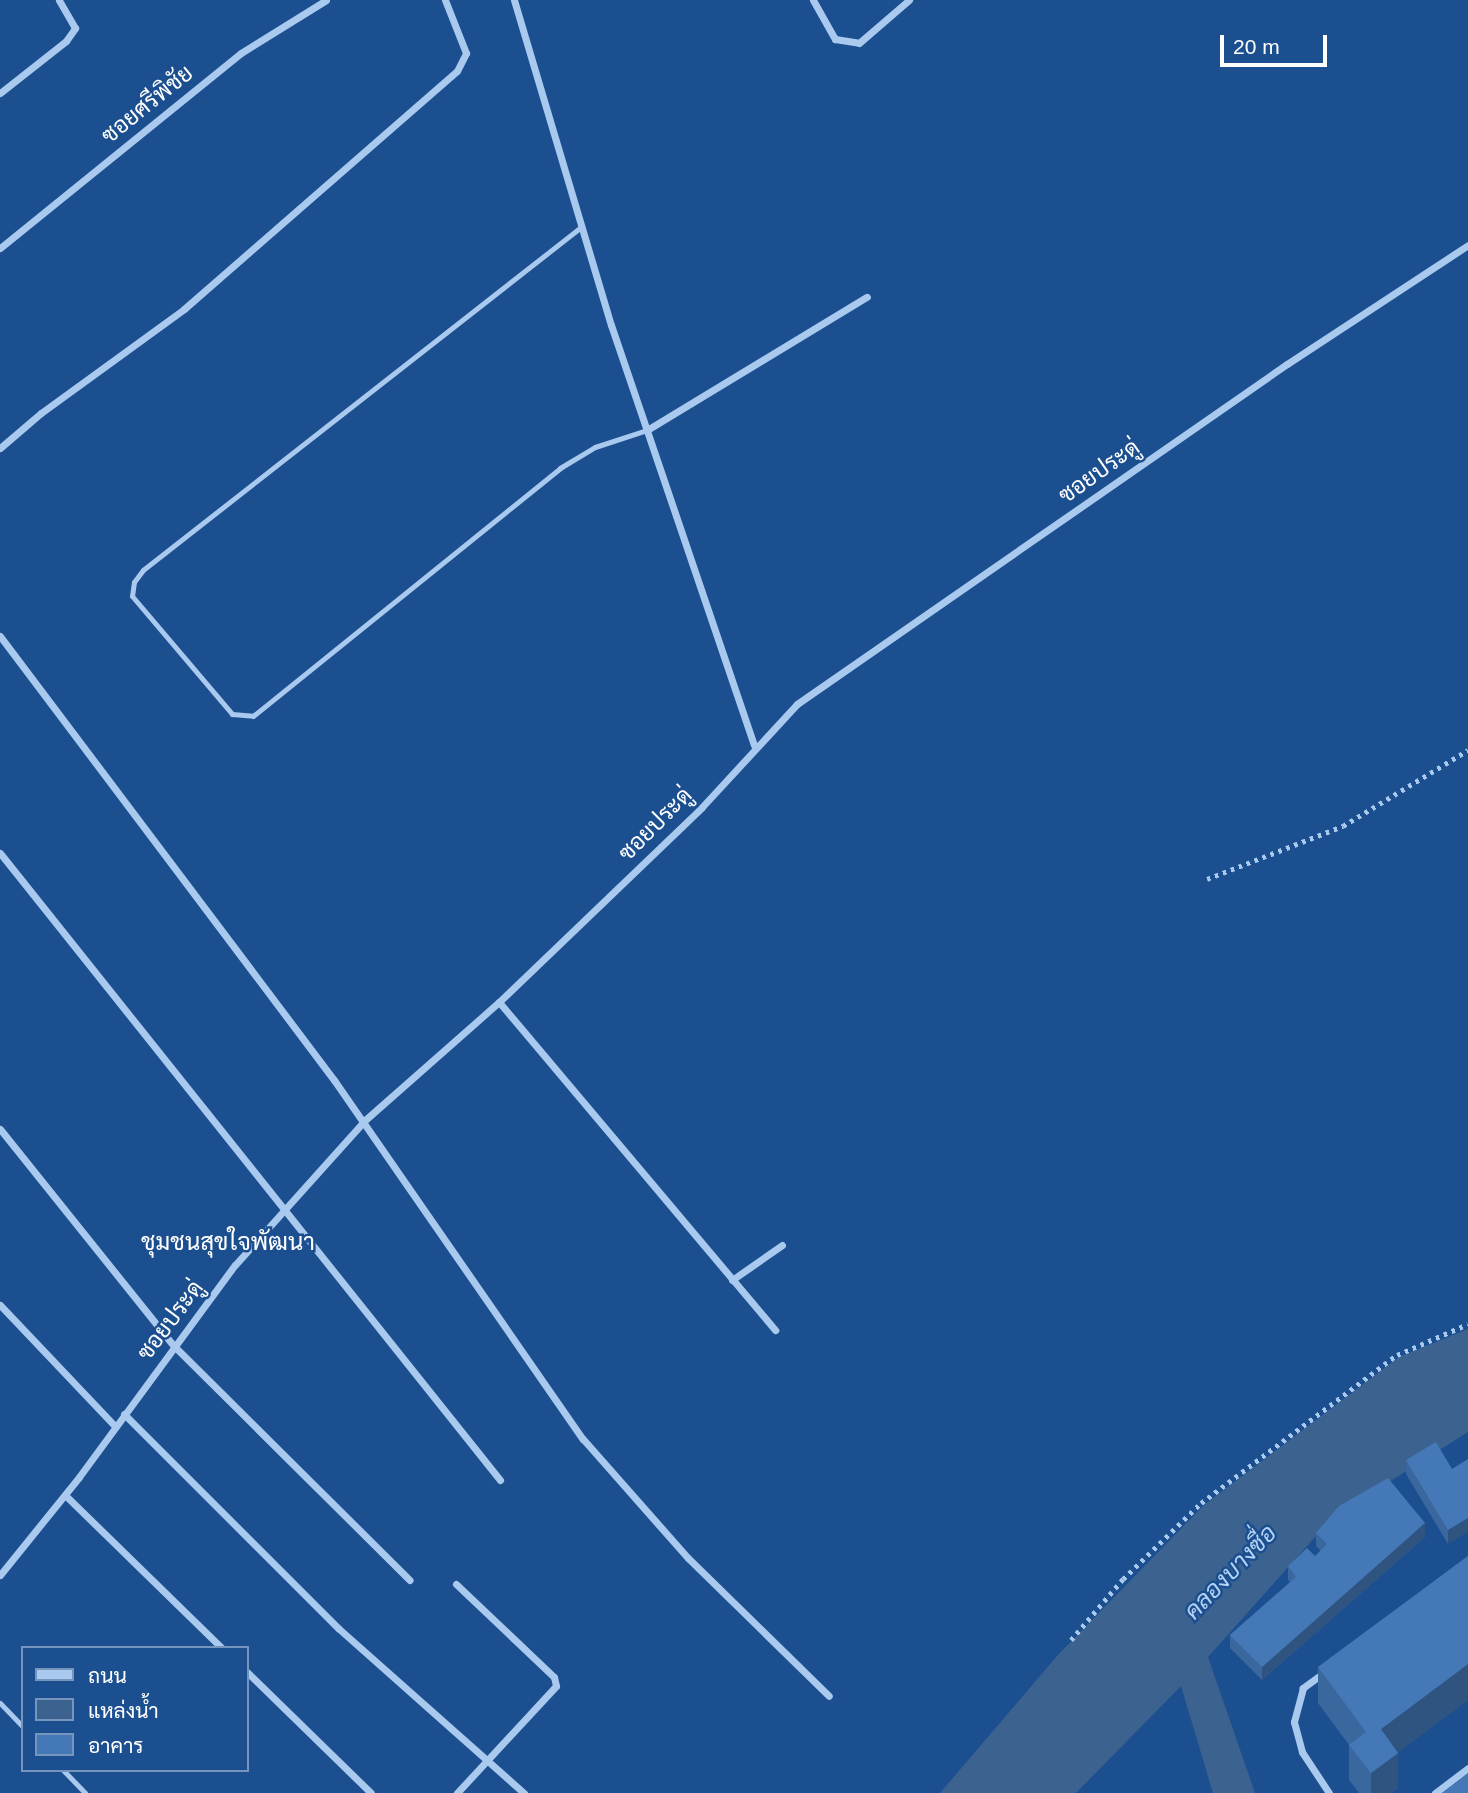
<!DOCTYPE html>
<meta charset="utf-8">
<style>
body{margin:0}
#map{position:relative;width:1468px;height:1793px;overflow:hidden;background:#1b4f8f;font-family:Helvetica,Sarabun,sans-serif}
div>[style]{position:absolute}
.water>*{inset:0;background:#3c6290}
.path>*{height:4.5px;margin-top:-2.25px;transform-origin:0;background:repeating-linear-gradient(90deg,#a9c9ee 0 3.5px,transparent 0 8.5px)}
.service>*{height:5px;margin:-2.5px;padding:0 2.5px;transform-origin:2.5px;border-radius:2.5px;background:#a9c9ee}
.minor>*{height:7px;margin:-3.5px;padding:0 3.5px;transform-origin:3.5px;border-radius:3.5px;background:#a9c9ee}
.wall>*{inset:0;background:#3a679d}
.shaded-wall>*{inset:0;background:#305480}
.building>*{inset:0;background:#4478b7}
span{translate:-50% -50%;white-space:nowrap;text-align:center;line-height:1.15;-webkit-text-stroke:5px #1b4f8f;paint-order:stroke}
.street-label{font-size:23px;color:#fff}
.neighbourhood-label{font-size:24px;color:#fff}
.water-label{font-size:24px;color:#b5d3f5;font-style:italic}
.legend{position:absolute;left:21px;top:1646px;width:228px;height:126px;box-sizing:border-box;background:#1b4f8f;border:2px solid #7695bc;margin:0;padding:9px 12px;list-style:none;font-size:21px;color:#fff}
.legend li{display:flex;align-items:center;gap:14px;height:35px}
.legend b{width:35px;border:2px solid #7695bc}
.scale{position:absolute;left:1220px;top:35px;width:107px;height:32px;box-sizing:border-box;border:4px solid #fff;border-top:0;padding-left:9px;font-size:21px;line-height:24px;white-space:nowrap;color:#fff;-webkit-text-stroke:5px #1b4f8f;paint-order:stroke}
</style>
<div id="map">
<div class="water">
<i style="clip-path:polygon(1468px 1329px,1468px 1432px,1332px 1518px,1208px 1657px,1255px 1793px,1213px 1793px,1181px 1686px,1076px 1793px,940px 1793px,1057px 1656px,1204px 1505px,1399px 1357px)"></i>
</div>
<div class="path">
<i style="left:1207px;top:879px;width:146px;rotate:-21.3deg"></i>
<i style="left:1343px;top:826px;width:146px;rotate:-31.3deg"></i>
<i style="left:1071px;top:1640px;width:80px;rotate:-49.6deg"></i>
<i style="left:1123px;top:1579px;width:109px;rotate:-44.3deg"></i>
<i style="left:1201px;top:1503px;width:246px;rotate:-37.1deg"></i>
<i style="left:1397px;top:1355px;width:77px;rotate:-23.6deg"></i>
</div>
<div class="service">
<i style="left:581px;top:227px;width:556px;rotate:141.94deg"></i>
<i style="left:143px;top:570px;width:15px;rotate:127deg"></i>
<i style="left:134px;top:582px;width:14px;rotate:98deg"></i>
<i style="left:132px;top:596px;width:155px;rotate:49.7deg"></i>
<i style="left:232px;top:714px;width:21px;rotate:5deg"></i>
<i style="left:253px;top:716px;width:395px;rotate:-38.9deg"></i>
<i style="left:560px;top:468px;width:41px;rotate:-31deg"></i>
<i style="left:595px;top:447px;width:55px;rotate:-18.1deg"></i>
<i style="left:0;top:1703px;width:33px;rotate:46deg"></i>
<i style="left:63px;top:1770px;width:32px;rotate:46deg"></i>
</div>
<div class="minor">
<i style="left:514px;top:0;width:339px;rotate:73.4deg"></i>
<i style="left:611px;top:325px;width:444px;rotate:71.2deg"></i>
<i style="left:813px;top:0;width:45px;rotate:60.6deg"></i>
<i style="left:835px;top:39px;width:24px;rotate:9deg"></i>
<i style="left:859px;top:43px;width:66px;rotate:-40.7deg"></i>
<i style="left:0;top:93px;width:84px;rotate:-38.2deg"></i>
<i style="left:66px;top:41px;width:16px;rotate:-55deg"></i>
<i style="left:75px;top:28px;width:32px;rotate:-120deg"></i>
<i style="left:0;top:248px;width:310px;rotate:-39deg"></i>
<i style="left:241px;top:53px;width:100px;rotate:-31.9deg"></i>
<i style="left:647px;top:430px;width:257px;rotate:-31.2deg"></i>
<i style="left:0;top:448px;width:54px;rotate:-40.5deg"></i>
<i style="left:41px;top:413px;width:177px;rotate:-36deg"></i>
<i style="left:184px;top:309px;width:362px;rotate:-41.1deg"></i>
<i style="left:457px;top:71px;width:20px;rotate:-63deg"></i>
<i style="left:466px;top:53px;width:57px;rotate:-111.6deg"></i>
<i style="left:0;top:636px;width:556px;rotate:53.05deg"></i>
<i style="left:334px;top:1080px;width:437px;rotate:55.3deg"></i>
<i style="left:583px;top:1439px;width:159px;rotate:48.6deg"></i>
<i style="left:688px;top:1558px;width:197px;rotate:44.4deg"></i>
<i style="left:0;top:853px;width:802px;rotate:51.43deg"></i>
<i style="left:499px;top:1002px;width:429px;rotate:49.9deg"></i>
<i style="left:0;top:1129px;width:278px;rotate:51.3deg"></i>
<i style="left:174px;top:1346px;width:332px;rotate:44.8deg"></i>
<i style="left:732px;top:1280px;width:61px;rotate:-35deg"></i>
<i style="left:0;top:1305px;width:167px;rotate:46.5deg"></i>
<i style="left:124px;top:1414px;width:303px;rotate:45deg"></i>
<i style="left:338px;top:1628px;width:249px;rotate:41.6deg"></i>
<i style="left:65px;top:1495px;width:219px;rotate:44.3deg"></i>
<i style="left:0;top:1575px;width:126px;rotate:-51.1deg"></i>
<i style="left:79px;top:1477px;width:263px;rotate:-53.7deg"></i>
<i style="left:235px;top:1265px;width:193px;rotate:-48.1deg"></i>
<i style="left:364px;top:1121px;width:180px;rotate:-41.4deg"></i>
<i style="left:499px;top:1002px;width:281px;rotate:-43.8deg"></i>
<i style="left:702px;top:807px;width:140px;rotate:-47.3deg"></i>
<i style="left:797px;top:704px;width:596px;rotate:-34.76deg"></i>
<i style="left:1287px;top:364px;width:217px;rotate:-33.3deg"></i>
<i style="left:456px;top:1584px;width:135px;rotate:43.5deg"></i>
<i style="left:554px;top:1677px;width:9px;rotate:77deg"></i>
<i style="left:556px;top:1686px;width:146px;rotate:132.8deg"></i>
<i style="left:1326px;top:1671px;width:29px;rotate:144deg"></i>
<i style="left:1303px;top:1688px;width:35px;rotate:105deg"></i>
<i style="left:1294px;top:1722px;width:31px;rotate:75deg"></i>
<i style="left:1302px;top:1752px;width:49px;rotate:56.6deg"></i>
<i style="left:247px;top:1672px;width:173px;rotate:44.3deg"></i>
<i style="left:1435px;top:1793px;width:41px;rotate:-37.1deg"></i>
</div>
<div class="wall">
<i style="clip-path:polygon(1406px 1460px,1452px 1469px,1448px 1544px,1406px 1474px)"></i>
<i style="clip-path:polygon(1316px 1533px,1425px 1537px,1262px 1680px,1230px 1648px,1230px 1635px,1290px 1582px,1288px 1580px,1288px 1566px,1315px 1556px,1321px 1551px,1316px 1546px)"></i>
<i style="clip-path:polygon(1468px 1556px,1468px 1700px,1398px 1752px,1398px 1788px,1392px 1793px,1359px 1793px,1349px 1780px,1349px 1745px,1318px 1703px,1318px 1667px)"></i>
</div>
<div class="shaded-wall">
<i style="clip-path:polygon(1468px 1518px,1468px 1532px,1448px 1544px,1448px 1530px)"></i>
<i style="clip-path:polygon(1425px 1523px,1425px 1537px,1262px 1680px,1262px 1667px)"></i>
<i style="clip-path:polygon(1468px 1664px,1468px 1700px,1381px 1765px,1381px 1729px)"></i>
<i style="clip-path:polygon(1398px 1753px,1398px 1788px,1392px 1793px,1371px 1793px,1371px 1773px)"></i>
</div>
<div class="building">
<i style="clip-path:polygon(1436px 1442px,1452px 1469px,1468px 1459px,1468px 1518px,1448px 1530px,1406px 1460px)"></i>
<i style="clip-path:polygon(1388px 1478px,1425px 1523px,1262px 1667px,1230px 1635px,1296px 1577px,1288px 1566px,1307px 1548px,1315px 1556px,1327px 1544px,1316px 1533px,1339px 1506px)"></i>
<i style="clip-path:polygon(1468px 1556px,1468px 1664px,1381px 1729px,1398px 1753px,1371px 1773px,1349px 1745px,1366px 1732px,1318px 1667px)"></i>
<i style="clip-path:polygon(1468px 1773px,1468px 1793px,1442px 1793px)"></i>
</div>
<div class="street-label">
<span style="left:147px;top:104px;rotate:-39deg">ซอยศรีพิชัย</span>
<span style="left:1099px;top:471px;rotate:-35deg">ซอยประดู่</span>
<span style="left:655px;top:824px;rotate:-45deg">ซอยประดู่</span>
<span style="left:170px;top:1320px;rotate:-53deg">ซอยประดู่</span>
</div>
<div class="neighbourhood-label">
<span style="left:228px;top:1242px">ชุมชนสุขใจพัฒนา</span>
</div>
<div class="water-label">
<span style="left:1230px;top:1572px;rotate:-46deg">คลองบางซื่อ</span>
</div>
<ul class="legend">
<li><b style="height:9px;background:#a9c9ee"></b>ถนน</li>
<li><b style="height:19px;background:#3c6290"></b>แหล่งน้ำ</li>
<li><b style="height:19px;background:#4478b7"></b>อาคาร</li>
</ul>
<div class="scale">20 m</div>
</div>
